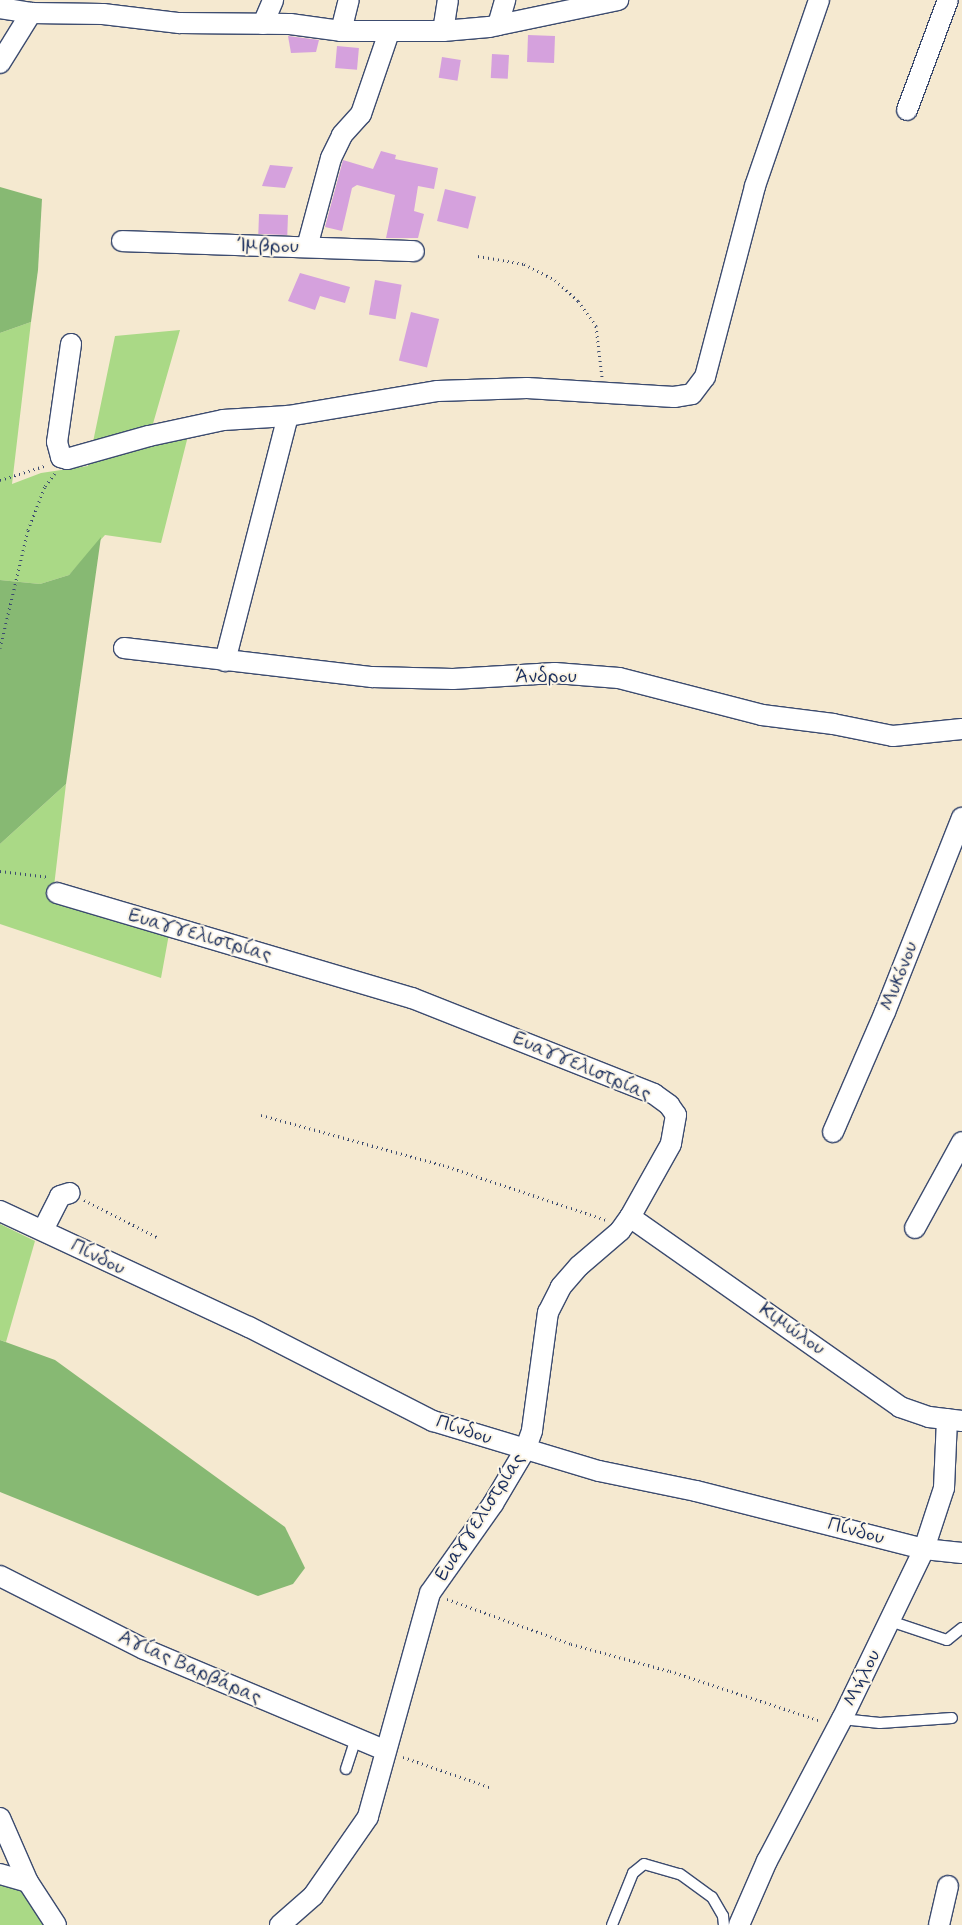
<!DOCTYPE html>
<meta charset="utf-8">
<style>
body{margin:0}
#map{position:relative;width:962px;height:1925px;overflow:hidden;background:#f5e9d0;font-family:Mynerve,sans-serif}
div>[style]{position:absolute}
.green>*{inset:0;background:#aad986}
.forest>*{inset:0;background:#87b973}
.building>*{inset:0;background:#d5a1dd;transform-origin:0 0}
.path>*{height:3px;margin-top:-1.5px;transform-origin:0;background:repeating-linear-gradient(90deg,#3c4b6f 0 1px,transparent 0 5px)}
.roads{filter:drop-shadow(1px 0 #3c4b6f) drop-shadow(-1px 0 #3c4b6f) drop-shadow(0 1px #3c4b6f) drop-shadow(0 -1px #3c4b6f)}
.lane>*{height:10px;margin:-5px;padding:0 5px;transform-origin:5px;border-radius:5px;background:#fff}
.street>*{height:20px;margin:-10px;padding:0 10px;transform-origin:10px;border-radius:10px;background:#fff}
span{translate:-50% -50%;white-space:nowrap;text-align:center;line-height:1.15;-webkit-text-stroke:4px #fcf5e5;paint-order:stroke}
.street-label{font-size:20px;color:#1b2f5e}
</style>
<div id="map">
<div class="green">
<i style="clip-path:polygon(31px 322px,12px 484px,41px 473px,88px 466px,115px 336px,180px 330px,148px 441px,189px 432px,161px 543px,105px 535px,69px 575px,40px 584px,0 580px,0 333px)"></i>
<i style="clip-path:polygon(66px 784px,53px 895px,169px 934px,161px 978px,0 924px,0 844px)"></i>
<i style="clip-path:polygon(0 1224px,35px 1241px,6px 1342px,0 1340px)"></i>
<i style="clip-path:polygon(0 1880px,24px 1888px,51px 1925px,0 1925px)"></i>
</div>
<div class="forest">
<i style="clip-path:polygon(0 187px,42px 199px,38px 270px,31px 322px,0 333px)"></i>
<i style="clip-path:polygon(101px 537px,66px 784px,0 844px,0 580px,40px 584px,69px 575px)"></i>
<i style="clip-path:polygon(0 1340px,55px 1360px,285px 1527px,305px 1568px,293px 1584px,258px 1596px,0 1492px)"></i>
</div>
<div class="building">
<i style="left:528px;top:35px;width:27px;height:27px;rotate:2deg"></i>
<i style="clip-path:polygon(288px 36px,319px 40px,316px 52px,291px 53px)"></i>
<i style="left:337px;top:46px;width:22px;height:22px;rotate:5deg"></i>
<i style="left:492px;top:54px;width:17px;height:24px;rotate:3deg"></i>
<i style="left:442px;top:57px;width:19px;height:21px;rotate:9deg"></i>
<i style="clip-path:polygon(381px 151px,396px 155px,395px 159px,438px 168px,434px 189px,418px 186px,414px 211px,424px 214px,418px 238px,386px 238px,395px 195px,357px 185px,352px 188px,342px 231px,325px 227px,343px 160px,373px 169px)"></i>
<i style="clip-path:polygon(270px 165px,293px 167px,285px 188px,262px 186px)"></i>
<i style="left:445px;top:189px;width:32px;height:33px;rotate:14deg"></i>
<i style="left:259px;top:214px;width:29px;height:20px;rotate:2deg"></i>
<i style="clip-path:polygon(300px 273px,350px 287px,345px 303px,320px 296px,315px 310px,288px 301px)"></i>
<i style="left:375px;top:280px;width:27px;height:35px;rotate:10deg"></i>
<i style="left:411px;top:312px;width:29px;height:50px;rotate:14deg"></i>
</div>
<div class="path">
<i style="left:478px;top:256px;width:47px;rotate:9.9deg"></i>
<i style="left:524px;top:264px;width:35px;rotate:27deg"></i>
<i style="left:555px;top:280px;width:31px;rotate:42deg"></i>
<i style="left:578px;top:301px;width:31px;rotate:54deg"></i>
<i style="left:596px;top:326px;width:51px;rotate:83.3deg"></i>
<i style="left:0;top:480px;width:49px;rotate:-17.7deg"></i>
<i style="left:0;top:648px;width:121px;rotate:-76.7deg"></i>
<i style="left:28px;top:530px;width:47px;rotate:-68.9deg"></i>
<i style="left:45px;top:486px;width:16px;rotate:-52deg"></i>
<i style="left:0;top:871px;width:50px;rotate:6.8deg"></i>
<i style="left:261px;top:1115px;width:189px;rotate:15.4deg"></i>
<i style="left:443px;top:1165px;width:172px;rotate:18.6deg"></i>
<i style="left:84px;top:1200px;width:82px;rotate:26.9deg"></i>
<i style="left:447px;top:1599px;width:132px;rotate:19.9deg"></i>
<i style="left:571px;top:1644px;width:103px;rotate:15.3deg"></i>
<i style="left:670px;top:1671px;width:159px;rotate:18.3deg"></i>
<i style="left:403px;top:1757px;width:94px;rotate:19.2deg"></i>
</div>
<div class="roads">
<div class="lane">
<i style="left:887px;top:1620px;width:63px;rotate:18.4deg"></i>
<i style="left:947px;top:1640px;width:19px;rotate:-39deg"></i>
<i style="left:842px;top:1719px;width:38px;rotate:6deg"></i>
<i style="left:880px;top:1723px;width:72px;rotate:-4deg"></i>
<i style="left:346px;top:1769px;width:33px;rotate:-72deg"></i>
<i style="left:612px;top:1925px;width:56px;rotate:-68deg"></i>
<i style="left:633px;top:1873px;width:14px;rotate:-39deg"></i>
<i style="left:644px;top:1864px;width:37px;rotate:16deg"></i>
<i style="left:680px;top:1874px;width:39px;rotate:36deg"></i>
<i style="left:712px;top:1897px;width:22px;rotate:60deg"></i>
<i style="left:723px;top:1916px;width:9px;rotate:84deg"></i>
</div>
<div class="street">
<i style="left:0;top:8px;width:31px;rotate:9deg"></i>
<i style="left:31px;top:13px;width:72px;rotate:0.8deg"></i>
<i style="left:103px;top:14px;width:77px;rotate:6.8deg"></i>
<i style="left:179px;top:23px;width:111px;rotate:0.5deg"></i>
<i style="left:290px;top:24px;width:51px;rotate:7.8deg"></i>
<i style="left:341px;top:31px;width:102px"></i>
<i style="left:443px;top:31px;width:46px;rotate:-5deg"></i>
<i style="left:489px;top:27px;width:132px;rotate:-11.8deg"></i>
<i style="left:263px;top:24px;width:26px;rotate:-67deg"></i>
<i style="left:498px;top:25px;width:26px;rotate:-74deg"></i>
<i style="left:341px;top:31px;width:32px;rotate:-76deg"></i>
<i style="left:443px;top:31px;width:31px;rotate:-81deg"></i>
<i style="left:0;top:63px;width:59px;rotate:-58.2deg"></i>
<i style="left:907px;top:110px;width:117px;rotate:-69.6deg"></i>
<i style="left:122px;top:241px;width:292px;rotate:2deg"></i>
<i style="left:307px;top:247px;width:92px;rotate:-74.9deg"></i>
<i style="left:331px;top:158px;width:25px;rotate:-64deg"></i>
<i style="left:342px;top:135px;width:28px;rotate:-48deg"></i>
<i style="left:361px;top:114px;width:87px;rotate:-71.1deg"></i>
<i style="left:71px;top:344px;width:99px;rotate:98.1deg"></i>
<i style="left:57px;top:442px;width:16px;rotate:75deg"></i>
<i style="left:61px;top:457px;width:6px;rotate:18deg"></i>
<i style="left:67px;top:459px;width:85px;rotate:-15.7deg"></i>
<i style="left:149px;top:436px;width:76px;rotate:-12.2deg"></i>
<i style="left:223px;top:420px;width:65px;rotate:-3.5deg"></i>
<i style="left:288px;top:416px;width:152px;rotate:-9.5deg"></i>
<i style="left:438px;top:391px;width:89px;rotate:-1.9deg"></i>
<i style="left:527px;top:388px;width:147px;rotate:3.5deg"></i>
<i style="left:674px;top:397px;width:18px;rotate:-9deg"></i>
<i style="left:692px;top:394px;width:21px;rotate:-53deg"></i>
<i style="left:705px;top:377px;width:197px;rotate:-75.3deg"></i>
<i style="left:755px;top:186px;width:197px;rotate:-71deg"></i>
<i style="left:124px;top:648px;width:250px;rotate:6.7deg"></i>
<i style="left:372px;top:677px;width:81px;rotate:1.4deg"></i>
<i style="left:453px;top:679px;width:102px;rotate:-3.4deg"></i>
<i style="left:555px;top:673px;width:64px;rotate:4.5deg"></i>
<i style="left:619px;top:678px;width:148px;rotate:14.5deg"></i>
<i style="left:762px;top:715px;width:72px;rotate:7.2deg"></i>
<i style="left:833px;top:724px;width:61px;rotate:11.3deg"></i>
<i style="left:893px;top:736px;width:69px;rotate:-5.8deg"></i>
<i style="left:225px;top:661px;width:253px;rotate:-75.6deg"></i>
<i style="left:57px;top:893px;width:370px;rotate:16.5deg"></i>
<i style="left:412px;top:998px;width:260px;rotate:21.6deg"></i>
<i style="left:654px;top:1094px;width:19px;rotate:36deg"></i>
<i style="left:669px;top:1105px;width:12px;rotate:55deg"></i>
<i style="left:676px;top:1115px;width:29px;rotate:100deg"></i>
<i style="left:671px;top:1144px;width:84px;rotate:119.3deg"></i>
<i style="left:630px;top:1217px;width:17px;rotate:126deg"></i>
<i style="left:620px;top:1231px;width:54px;rotate:139.5deg"></i>
<i style="left:579px;top:1266px;width:28px;rotate:131deg"></i>
<i style="left:561px;top:1287px;width:28px;rotate:117deg"></i>
<i style="left:548px;top:1312px;width:120px;rotate:97.7deg"></i>
<i style="left:532px;top:1431px;width:20px;rotate:110deg"></i>
<i style="left:525px;top:1450px;width:63px;rotate:120.7deg"></i>
<i style="left:493px;top:1504px;width:109px;rotate:125.3deg"></i>
<i style="left:430px;top:1593px;width:232px;rotate:105.5deg"></i>
<i style="left:368px;top:1817px;width:96px;rotate:124.8deg"></i>
<i style="left:313px;top:1896px;width:44px;rotate:138.7deg"></i>
<i style="left:833px;top:1132px;width:131px;rotate:-66.6deg"></i>
<i style="left:885px;top:1012px;width:209px;rotate:-68.4deg"></i>
<i style="left:0;top:1211px;width:275px;rotate:25deg"></i>
<i style="left:249px;top:1327px;width:207px;rotate:27.1deg"></i>
<i style="left:433px;top:1421px;width:173px;rotate:16.8deg"></i>
<i style="left:599px;top:1471px;width:99px;rotate:11.7deg"></i>
<i style="left:696px;top:1491px;width:235px;rotate:14.3deg"></i>
<i style="left:924px;top:1549px;width:38px;rotate:6deg"></i>
<i style="left:630px;top:1217px;width:330px;rotate:35.1deg"></i>
<i style="left:900px;top:1407px;width:31px;rotate:19deg"></i>
<i style="left:929px;top:1417px;width:33px;rotate:7deg"></i>
<i style="left:915px;top:1228px;width:98px;rotate:-61.3deg"></i>
<i style="left:43px;top:1230px;width:38px;rotate:-63deg"></i>
<i style="left:60px;top:1196px;width:10px;rotate:-17deg"></i>
<i style="left:0;top:1576px;width:161px;rotate:26.9deg"></i>
<i style="left:144px;top:1649px;width:260px;rotate:22.8deg"></i>
<i style="left:0;top:1818px;width:70px;rotate:66.4deg"></i>
<i style="left:28px;top:1882px;width:51px;rotate:56.9deg"></i>
<i style="left:0;top:1874px;width:29px;rotate:16deg"></i>
<i style="left:739px;top:1925px;width:70px;rotate:-66.4deg"></i>
<i style="left:767px;top:1861px;width:161px;rotate:-62.2deg"></i>
<i style="left:842px;top:1719px;width:189px;rotate:-64.2deg"></i>
<i style="left:924px;top:1549px;width:64px;rotate:-71.8deg"></i>
<i style="left:944px;top:1488px;width:69px;rotate:-87.5deg"></i>
<i style="left:939px;top:1925px;width:40px;rotate:-77deg"></i>
</div>
</div>
<div class="street-label">
<span style="left:268px;top:246px;rotate:1deg">Ίμβρου</span>
<span style="left:546px;top:676px">Άνδρου</span>
<span style="left:200px;top:935px;rotate:16deg">Ευαγγελιστρίας</span>
<span style="left:899px;top:976px;rotate:-69deg">Μυκόνου</span>
<span style="left:582px;top:1066px;rotate:23deg">Ευαγγελιστρίας</span>
<span style="left:98px;top:1257px;rotate:26deg">Πίνδου</span>
<span style="left:792px;top:1329px;rotate:35deg">Κιμώλου</span>
<span style="left:464px;top:1430px;rotate:18deg">Πίνδου</span>
<span style="left:480px;top:1517px;rotate:-57deg">Ευαγγελιστρίας</span>
<span style="left:856px;top:1531px;rotate:15deg">Πίνδου</span>
<span style="left:190px;top:1667px;rotate:24deg">Αγίας Βαρβάρας</span>
<span style="left:862px;top:1678px;rotate:-64deg">Μήλου</span>
</div>
</div>
